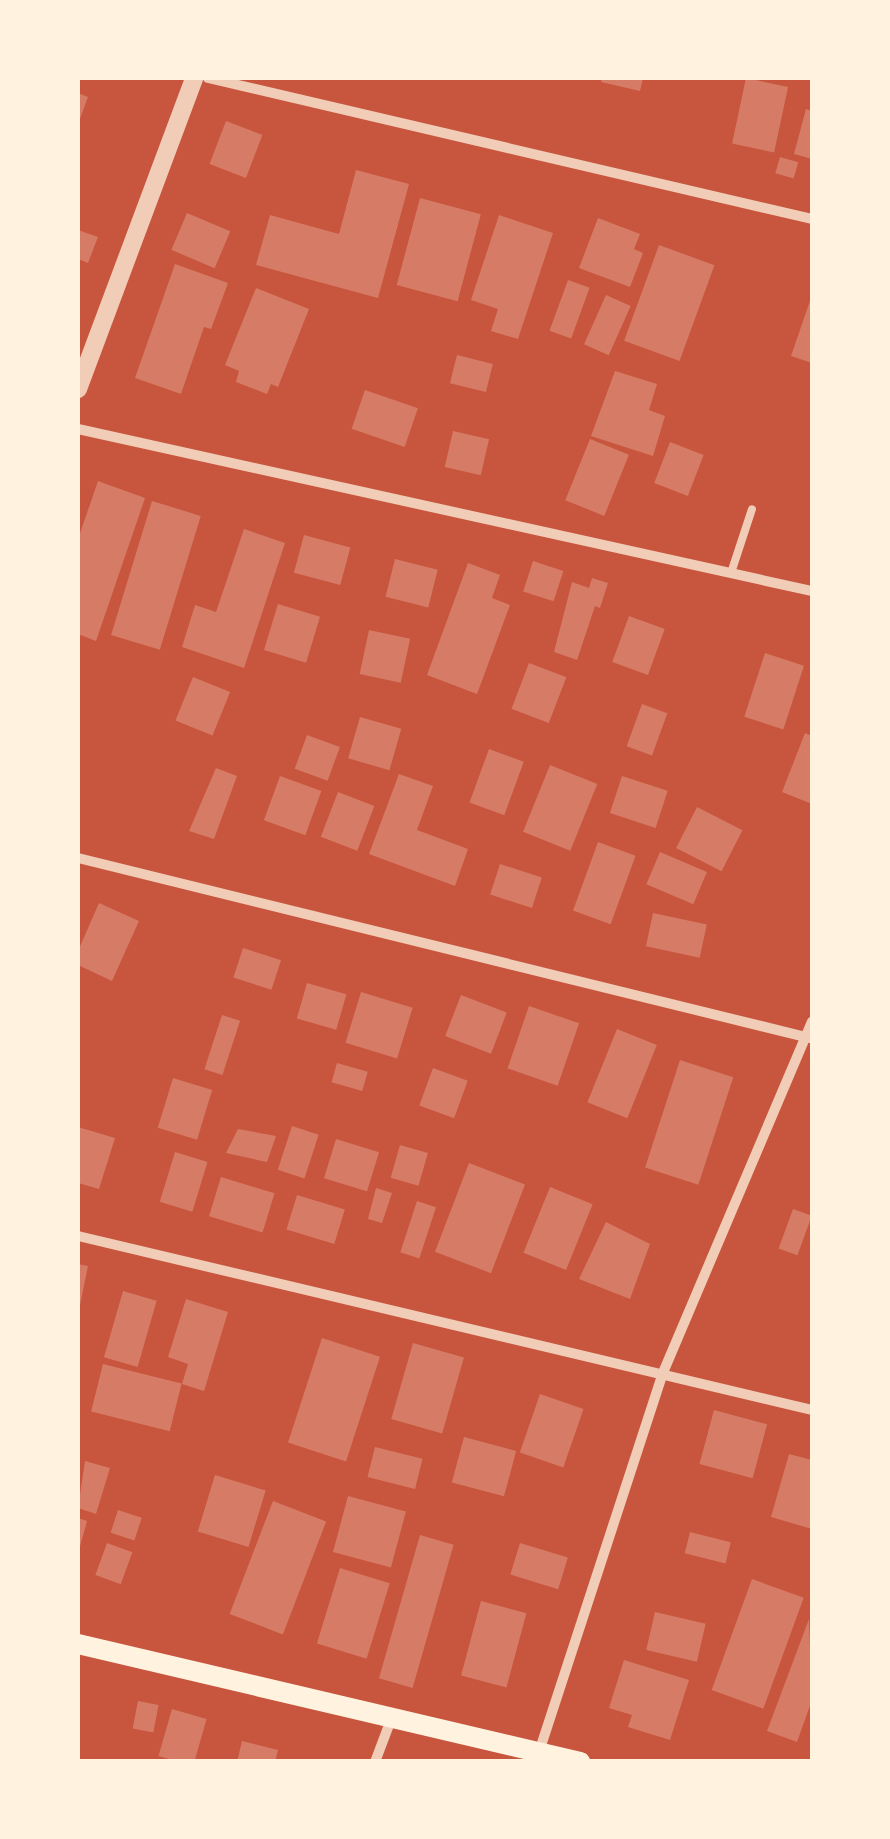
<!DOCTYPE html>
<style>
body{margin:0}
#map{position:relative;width:890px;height:1839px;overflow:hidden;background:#c8553d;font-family:"Fira Sans",sans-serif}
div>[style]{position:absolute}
.building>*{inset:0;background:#d67c66;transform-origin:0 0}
.service>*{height:8px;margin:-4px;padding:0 4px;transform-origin:4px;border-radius:4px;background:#f1ccb7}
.minor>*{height:10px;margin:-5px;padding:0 5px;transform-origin:5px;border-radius:5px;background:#f1ccb7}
.tertiary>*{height:18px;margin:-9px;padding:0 9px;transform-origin:9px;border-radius:9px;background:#f1ccb7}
.secondary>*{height:20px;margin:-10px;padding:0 10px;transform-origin:10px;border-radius:10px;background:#fff3e0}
span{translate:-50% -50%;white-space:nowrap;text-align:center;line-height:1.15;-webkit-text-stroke:8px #fff3e0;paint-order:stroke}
.frame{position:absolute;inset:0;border:80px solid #fff3e0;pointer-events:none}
</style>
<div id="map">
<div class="building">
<i style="clip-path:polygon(602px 78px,643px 78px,640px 91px,601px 82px)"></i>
<i style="left:746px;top:78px;width:43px;height:67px;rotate:12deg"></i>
<i style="clip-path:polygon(78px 93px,88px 97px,78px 124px)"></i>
<i style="clip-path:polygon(806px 109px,812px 111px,812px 159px,794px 154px)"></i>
<i style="left:226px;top:121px;width:39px;height:46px;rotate:21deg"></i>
<i style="left:780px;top:157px;width:19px;height:17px;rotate:16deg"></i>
<i style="clip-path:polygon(356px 170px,409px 184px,378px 298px,256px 265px,270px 215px,339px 234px)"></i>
<i style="left:420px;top:198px;width:63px;height:90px;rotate:15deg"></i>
<i style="left:187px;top:213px;width:47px;height:40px;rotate:23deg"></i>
<i style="clip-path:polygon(499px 215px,553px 233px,518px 339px,491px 331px,498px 309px,471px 300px)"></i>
<i style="clip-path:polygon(598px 218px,640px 234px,634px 249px,643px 253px,630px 287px,579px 268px)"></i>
<i style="clip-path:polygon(78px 230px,98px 237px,88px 263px,78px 259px)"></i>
<i style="left:659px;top:245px;width:59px;height:102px;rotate:20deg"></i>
<i style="clip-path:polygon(175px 264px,228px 283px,211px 329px,204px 327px,181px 394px,135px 378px)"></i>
<i style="left:568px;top:280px;width:23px;height:54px;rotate:20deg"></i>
<i style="clip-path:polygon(256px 288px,309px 309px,278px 387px,271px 384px,267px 394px,236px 382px,239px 371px,225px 365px)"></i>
<i style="left:606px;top:295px;width:27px;height:54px;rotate:24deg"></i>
<i style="clip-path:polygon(812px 295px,812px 363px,791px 356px)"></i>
<i style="left:457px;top:355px;width:37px;height:29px;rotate:14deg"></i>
<i style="clip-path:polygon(615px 371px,657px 384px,649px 410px,665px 416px,653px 456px,591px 436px)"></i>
<i style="left:365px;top:390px;width:56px;height:41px;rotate:19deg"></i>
<i style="left:453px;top:431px;width:37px;height:37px;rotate:13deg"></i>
<i style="left:590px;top:439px;width:42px;height:66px;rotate:22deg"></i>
<i style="left:670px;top:442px;width:36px;height:44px;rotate:21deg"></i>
<i style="clip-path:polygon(98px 481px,145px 498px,96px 641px,78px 634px,78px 539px)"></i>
<i style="left:152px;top:501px;width:51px;height:140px;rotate:17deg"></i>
<i style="clip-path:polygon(244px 529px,285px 543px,244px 668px,182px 647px,195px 605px,216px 612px)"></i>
<i style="left:304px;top:535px;width:48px;height:39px;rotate:15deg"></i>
<i style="left:395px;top:559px;width:44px;height:39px;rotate:14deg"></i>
<i style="left:533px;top:561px;width:32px;height:32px;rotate:18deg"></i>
<i style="clip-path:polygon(468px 563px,500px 575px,492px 598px,510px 605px,477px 694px,427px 675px)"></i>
<i style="clip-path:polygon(592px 578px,608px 583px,600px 608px,595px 606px,577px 660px,554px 652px,572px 582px,589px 588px)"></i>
<i style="left:278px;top:604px;width:44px;height:48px;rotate:17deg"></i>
<i style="left:629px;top:616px;width:38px;height:49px;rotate:20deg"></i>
<i style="left:369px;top:630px;width:42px;height:45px;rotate:12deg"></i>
<i style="left:765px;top:653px;width:41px;height:67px;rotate:18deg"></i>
<i style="left:529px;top:663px;width:40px;height:49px;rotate:21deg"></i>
<i style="left:193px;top:677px;width:40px;height:47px;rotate:22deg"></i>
<i style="left:642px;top:704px;width:27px;height:45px;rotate:20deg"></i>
<i style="left:360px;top:717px;width:43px;height:43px;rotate:16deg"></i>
<i style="clip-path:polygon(805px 733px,812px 736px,812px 804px,782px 792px)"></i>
<i style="left:307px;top:735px;width:35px;height:36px;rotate:20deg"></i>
<i style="left:489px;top:749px;width:37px;height:57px;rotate:20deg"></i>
<i style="left:550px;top:765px;width:51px;height:72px;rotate:22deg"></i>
<i style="clip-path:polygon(216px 768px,237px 776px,214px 839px,189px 831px)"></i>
<i style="clip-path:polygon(399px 774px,433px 786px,417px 830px,468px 849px,455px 886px,369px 854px)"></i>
<i style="left:280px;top:776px;width:44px;height:47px;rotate:20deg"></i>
<i style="left:622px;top:776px;width:48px;height:39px;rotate:18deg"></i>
<i style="left:338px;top:792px;width:39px;height:48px;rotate:21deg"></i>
<i style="left:697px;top:807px;width:51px;height:46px;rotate:27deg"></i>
<i style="left:598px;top:842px;width:40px;height:73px;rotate:20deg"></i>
<i style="left:660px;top:852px;width:51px;height:35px;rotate:23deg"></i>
<i style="left:500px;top:864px;width:44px;height:32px;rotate:18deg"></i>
<i style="clip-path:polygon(99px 903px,139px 921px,112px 981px,78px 965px,78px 951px)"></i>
<i style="left:653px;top:913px;width:55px;height:34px;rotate:12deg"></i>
<i style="left:243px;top:948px;width:40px;height:31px;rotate:18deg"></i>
<i style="left:307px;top:983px;width:41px;height:37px;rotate:16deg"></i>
<i style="left:361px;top:992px;width:54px;height:53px;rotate:17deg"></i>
<i style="left:461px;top:995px;width:49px;height:44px;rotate:21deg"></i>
<i style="left:529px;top:1006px;width:53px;height:66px;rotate:19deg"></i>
<i style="left:222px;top:1015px;width:19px;height:57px;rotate:18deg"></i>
<i style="left:617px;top:1029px;width:43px;height:79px;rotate:22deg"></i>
<i style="left:680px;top:1060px;width:56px;height:113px;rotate:18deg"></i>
<i style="left:337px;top:1063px;width:32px;height:20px;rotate:16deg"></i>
<i style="left:433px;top:1068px;width:37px;height:40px;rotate:20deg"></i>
<i style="left:173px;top:1078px;width:41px;height:52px;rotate:17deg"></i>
<i style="left:292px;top:1126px;width:28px;height:46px;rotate:18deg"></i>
<i style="clip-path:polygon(78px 1127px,115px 1138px,99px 1189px,78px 1183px)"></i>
<i style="clip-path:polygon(238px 1129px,276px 1136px,267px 1162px,226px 1153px)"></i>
<i style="left:336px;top:1139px;width:45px;height:41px;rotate:17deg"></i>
<i style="left:400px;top:1145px;width:29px;height:34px;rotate:16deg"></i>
<i style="left:175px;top:1152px;width:34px;height:52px;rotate:17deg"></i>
<i style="left:469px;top:1163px;width:60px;height:95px;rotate:21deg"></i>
<i style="left:221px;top:1177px;width:56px;height:41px;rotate:17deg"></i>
<i style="left:550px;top:1187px;width:46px;height:71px;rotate:22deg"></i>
<i style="clip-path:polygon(376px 1188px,392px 1193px,382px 1223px,368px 1219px)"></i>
<i style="left:297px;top:1195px;width:50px;height:36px;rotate:17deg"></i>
<i style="left:417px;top:1201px;width:20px;height:54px;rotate:18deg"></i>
<i style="left:793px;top:1209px;width:20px;height:42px;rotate:20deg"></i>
<i style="clip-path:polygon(606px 1222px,650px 1244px,630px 1299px,579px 1279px)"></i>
<i style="clip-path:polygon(78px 1264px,88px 1266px,79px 1310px,78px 1310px)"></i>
<i style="left:123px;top:1291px;width:35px;height:69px;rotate:16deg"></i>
<i style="clip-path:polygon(186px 1299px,228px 1312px,204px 1391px,182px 1384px,188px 1364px,168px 1357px)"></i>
<i style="left:322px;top:1338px;width:61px;height:110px;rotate:18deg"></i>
<i style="left:413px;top:1343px;width:53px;height:79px;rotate:16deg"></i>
<i style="left:103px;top:1364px;width:81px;height:49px;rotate:14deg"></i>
<i style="left:540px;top:1394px;width:46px;height:62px;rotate:19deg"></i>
<i style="left:714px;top:1410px;width:55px;height:56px;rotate:15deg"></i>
<i style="left:464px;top:1437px;width:54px;height:47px;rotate:15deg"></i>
<i style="left:375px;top:1447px;width:49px;height:31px;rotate:14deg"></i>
<i style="clip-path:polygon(789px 1454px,812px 1460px,812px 1529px,771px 1517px)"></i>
<i style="clip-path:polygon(85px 1461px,110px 1468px,96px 1514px,78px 1508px)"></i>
<i style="left:215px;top:1475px;width:53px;height:59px;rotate:17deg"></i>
<i style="left:348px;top:1496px;width:60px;height:58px;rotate:15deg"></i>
<i style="left:273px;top:1501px;width:57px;height:121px;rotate:21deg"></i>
<i style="left:118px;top:1510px;width:25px;height:24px;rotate:18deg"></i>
<i style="clip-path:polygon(78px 1518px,87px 1521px,79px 1550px,78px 1550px)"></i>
<i style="left:690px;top:1532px;width:42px;height:22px;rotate:14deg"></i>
<i style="left:420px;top:1535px;width:35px;height:149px;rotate:16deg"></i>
<i style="left:107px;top:1543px;width:27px;height:34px;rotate:20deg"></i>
<i style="left:520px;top:1543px;width:50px;height:33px;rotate:17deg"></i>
<i style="left:340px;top:1568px;width:52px;height:79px;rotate:17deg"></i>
<i style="left:752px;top:1579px;width:55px;height:118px;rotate:20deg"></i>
<i style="left:481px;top:1601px;width:47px;height:77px;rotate:15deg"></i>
<i style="left:655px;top:1612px;width:52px;height:39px;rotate:13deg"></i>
<i style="clip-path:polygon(809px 1619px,812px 1700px,797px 1742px,767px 1731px)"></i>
<i style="clip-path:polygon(624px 1660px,689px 1680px,670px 1740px,628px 1727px,632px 1715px,609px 1708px)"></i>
<i style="left:138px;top:1701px;width:21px;height:28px;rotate:11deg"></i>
<i style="left:172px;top:1709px;width:36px;height:49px;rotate:16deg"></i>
<i style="clip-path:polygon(242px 1741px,278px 1750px,275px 1762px,237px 1762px)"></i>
</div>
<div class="service">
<i style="left:731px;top:573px;width:67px;rotate:-71.8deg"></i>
</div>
<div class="minor">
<i style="left:208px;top:78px;width:620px;rotate:13.14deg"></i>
<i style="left:78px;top:429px;width:752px;rotate:12.45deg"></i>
<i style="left:78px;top:858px;width:754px;rotate:13.82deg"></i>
<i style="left:78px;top:1236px;width:754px;rotate:13.34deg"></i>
<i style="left:539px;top:1752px;width:397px;rotate:-71.9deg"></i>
<i style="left:662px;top:1375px;width:384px;rotate:-67deg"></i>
<i style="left:375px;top:1762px;width:48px;rotate:-69.3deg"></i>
</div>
<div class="tertiary">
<i style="left:78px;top:389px;width:332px;rotate:-69.5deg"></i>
</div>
<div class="secondary">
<i style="left:78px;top:1644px;width:516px;rotate:13.23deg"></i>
</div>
<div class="frame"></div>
</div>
